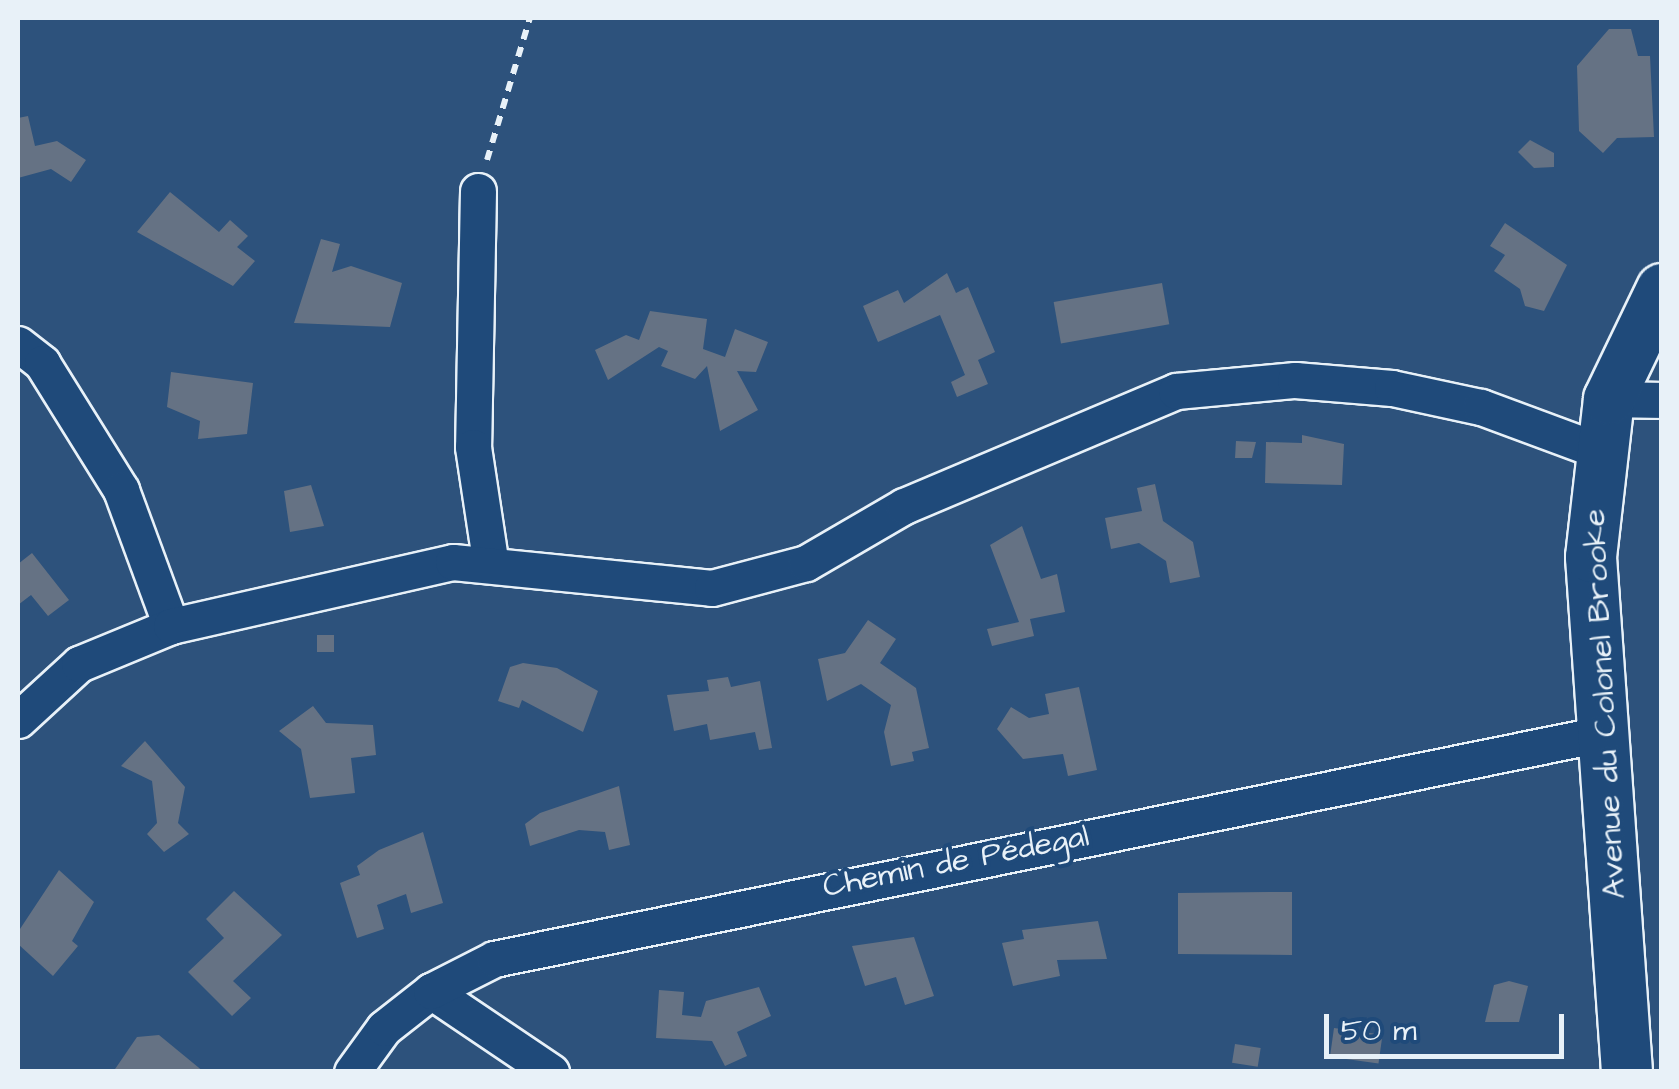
<!DOCTYPE html>
<meta charset="utf-8">
<style>
body{margin:0}
#map{position:relative;width:1679px;height:1089px;overflow:hidden;background:#2d527c;font-family:"Architects Daughter",sans-serif}
div>[style]{position:absolute}
.building>*{inset:0;background:#657284;transform-origin:0 0}
.path>*{height:6px;margin-top:-3px;transform-origin:0;background:repeating-linear-gradient(90deg,#e8f1f8 0 10px,transparent 0 18px)}
.roads{filter:drop-shadow(2px 0 #e8f1f8) drop-shadow(-2px 0 #e8f1f8) drop-shadow(0 2px #e8f1f8) drop-shadow(0 -2px #e8f1f8)}
.street>*{height:35px;margin:-17.5px;padding:0 17.5px;transform-origin:17.5px;border-radius:17.5px;background:#1f4a7a}
.secondary>*{height:50px;margin:-25px;padding:0 25px;transform-origin:25px;border-radius:25px;background:#1f4a7a}
span{translate:-50% -50%;white-space:nowrap;text-align:center;line-height:1.15;-webkit-text-stroke:8px #1f4a7a;paint-order:stroke}
.street-label{font-size:32px;color:#e8f1f8}
.frame{position:absolute;inset:0;border:20px solid #e8f1f8;pointer-events:none}
.scale{position:absolute;left:1324px;top:1014px;width:240px;height:45px;box-sizing:border-box;border:5px solid #e8f1f8;border-top:0;padding-left:12px;font-size:30px;line-height:35px;white-space:nowrap;color:#e8f1f8;-webkit-text-stroke:8px #1f4a7a;paint-order:stroke}
</style>
<div id="map">
<div class="building">
<i style="clip-path:polygon(1609px 29px,1631px 29px,1638px 56px,1650px 56px,1654px 137px,1617px 138px,1603px 153px,1579px 131px,1577px 66px)"></i>
<i style="clip-path:polygon(28px 116px,35px 146px,57px 141px,86px 160px,71px 182px,51px 169px,18px 178px,18px 118px)"></i>
<i style="clip-path:polygon(1530px 140px,1554px 153px,1554px 167px,1534px 168px,1518px 152px)"></i>
<i style="clip-path:polygon(170px 192px,219px 232px,230px 220px,248px 236px,237px 247px,255px 261px,233px 286px,137px 232px)"></i>
<i style="clip-path:polygon(1505px 223px,1567px 265px,1544px 311px,1525px 306px,1520px 289px,1494px 271px,1505px 255px,1490px 246px)"></i>
<i style="clip-path:polygon(321px 239px,340px 244px,332px 272px,351px 266px,402px 283px,390px 327px,294px 323px)"></i>
<i style="clip-path:polygon(947px 273px,956px 293px,968px 287px,995px 352px,978px 360px,988px 384px,957px 397px,951px 382px,965px 375px,940px 315px,878px 342px,863px 306px,898px 290px,904px 303px)"></i>
<i style="left:1162px;top:283px;width:42px;height:110px;rotate:80deg"></i>
<i style="clip-path:polygon(650px 311px,707px 319px,703px 349px,725px 357px,735px 329px,768px 342px,756px 372px,737px 371px,758px 410px,720px 431px,707px 366px,695px 379px,661px 366px,668px 351px,659px 347px,608px 380px,595px 350px,626px 335px,639px 340px)"></i>
<i style="clip-path:polygon(171px 372px,253px 383px,247px 434px,198px 439px,200px 421px,167px 407px)"></i>
<i style="clip-path:polygon(1302px 435px,1344px 444px,1342px 485px,1265px 483px,1266px 442px,1302px 443px)"></i>
<i style="clip-path:polygon(1236px 441px,1256px 442px,1252px 458px,1235px 458px)"></i>
<i style="clip-path:polygon(1155px 484px,1163px 521px,1193px 542px,1200px 577px,1170px 583px,1166px 561px,1139px 543px,1111px 549px,1105px 518px,1142px 511px,1137px 488px)"></i>
<i style="clip-path:polygon(311px 485px,324px 526px,290px 532px,284px 491px)"></i>
<i style="clip-path:polygon(1022px 526px,1041px 579px,1057px 574px,1065px 612px,1030px 619px,1034px 636px,992px 646px,987px 629px,1019px 622px,990px 545px)"></i>
<i style="clip-path:polygon(32px 553px,69px 600px,48px 616px,31px 595px,18px 605px,18px 564px)"></i>
<i style="clip-path:polygon(868px 620px,896px 639px,880px 663px,916px 688px,929px 748px,912px 752px,914px 761px,891px 766px,884px 732px,891px 705px,861px 684px,827px 701px,818px 659px,845px 653px)"></i>
<i style="left:317px;top:635px;width:17px;height:17px"></i>
<i style="clip-path:polygon(523px 663px,557px 668px,598px 691px,583px 732px,522px 700px,519px 708px,498px 701px,510px 667px)"></i>
<i style="clip-path:polygon(728px 677px,731px 687px,760px 681px,772px 748px,759px 750px,755px 732px,710px 740px,707px 724px,674px 731px,667px 695px,709px 691px,707px 680px)"></i>
<i style="clip-path:polygon(1079px 687px,1097px 770px,1068px 776px,1063px 754px,1023px 759px,997px 729px,1011px 707px,1029px 718px,1049px 714px,1045px 694px)"></i>
<i style="clip-path:polygon(313px 706px,326px 723px,373px 725px,376px 755px,351px 758px,355px 793px,310px 798px,301px 749px,279px 731px)"></i>
<i style="clip-path:polygon(145px 741px,185px 787px,178px 823px,189px 834px,164px 852px,147px 834px,157px 823px,152px 781px,121px 766px)"></i>
<i style="clip-path:polygon(619px 786px,630px 845px,609px 850px,605px 832px,579px 830px,530px 846px,525px 824px,540px 813px)"></i>
<i style="clip-path:polygon(423px 832px,443px 903px,411px 913px,406px 894px,377px 905px,384px 929px,357px 938px,340px 883px,360px 875px,357px 866px,379px 850px)"></i>
<i style="clip-path:polygon(59px 870px,94px 902px,72px 941px,78px 946px,53px 976px,18px 944px,18px 932px)"></i>
<i style="clip-path:polygon(234px 891px,282px 935px,233px 981px,251px 998px,232px 1016px,188px 972px,224px 938px,206px 919px)"></i>
<i style="clip-path:polygon(1268px 892px,1292px 892px,1292px 955px,1178px 954px,1178px 893px)"></i>
<i style="clip-path:polygon(1098px 921px,1107px 959px,1057px 960px,1060px 976px,1013px 986px,1002px 943px,1024px 939px,1022px 930px)"></i>
<i style="clip-path:polygon(914px 937px,934px 996px,905px 1005px,896px 977px,865px 986px,852px 946px)"></i>
<i style="clip-path:polygon(1509px 981px,1528px 986px,1519px 1022px,1485px 1022px,1494px 985px)"></i>
<i style="clip-path:polygon(759px 987px,771px 1016px,737px 1032px,747px 1056px,725px 1066px,712px 1041px,656px 1038px,659px 990px,684px 992px,682px 1015px,701px 1017px,706px 1001px)"></i>
<i style="left:1334px;top:1028px;width:49px;height:29px;rotate:8deg"></i>
<i style="clip-path:polygon(159px 1035px,204px 1072px,113px 1072px,137px 1037px)"></i>
<i style="left:1235px;top:1044px;width:26px;height:19px;rotate:9deg"></i>
</div>
<div class="path">
<i style="left:487px;top:160px;width:148px;rotate:-73.2deg"></i>
</div>
<div class="roads">
<div class="street">
<i style="left:478px;top:191px;width:256px;rotate:91.1deg"></i>
<i style="left:473px;top:447px;width:113px;rotate:81.4deg"></i>
<i style="left:18px;top:344px;width:31px;rotate:38deg"></i>
<i style="left:42px;top:363px;width:150px;rotate:58.1deg"></i>
<i style="left:121px;top:490px;width:145px;rotate:69.8deg"></i>
<i style="left:1609px;top:399px;width:53px;rotate:1.1deg"></i>
<i style="left:18px;top:720px;width:83px;rotate:-42.6deg"></i>
<i style="left:79px;top:664px;width:100px;rotate:-22.4deg"></i>
<i style="left:171px;top:626px;width:289px;rotate:-12.8deg"></i>
<i style="left:453px;top:562px;width:260px;rotate:5.7deg"></i>
<i style="left:712px;top:588px;width:97px;rotate:-14.9deg"></i>
<i style="left:806px;top:563px;width:113px;rotate:-30.2deg"></i>
<i style="left:904px;top:506px;width:295px;rotate:-22.9deg"></i>
<i style="left:1176px;top:391px;width:120px;rotate:-5.3deg"></i>
<i style="left:1295px;top:380px;width:97px;rotate:4.7deg"></i>
<i style="left:1392px;top:388px;width:91px;rotate:12.1deg"></i>
<i style="left:1481px;top:407px;width:124px;rotate:20.3deg"></i>
<i style="left:431px;top:991px;width:145px;rotate:34deg"></i>
<i style="left:352px;top:1072px;width:54px;rotate:-54deg"></i>
<i style="left:384px;top:1028px;width:60px;rotate:-38.2deg"></i>
<i style="left:431px;top:991px;width:71px;rotate:-26.9deg"></i>
<i style="left:494px;top:959px;width:1130px;rotate:-11.49deg"></i>
</div>
<div class="secondary">
<i style="left:1627px;top:1072px;width:516px;rotate:-94deg"></i>
<i style="left:1591px;top:557px;width:159px;rotate:-83.5deg"></i>
<i style="left:1609px;top:399px;width:122px;rotate:-64.3deg"></i>
</div>
</div>
<div class="street-label">
<span style="left:1605px;top:704px;rotate:-93deg">Avenue du Colonel Brooke</span>
<span style="left:956px;top:862px;rotate:-11deg">Chemin de Pédegal</span>
</div>
<div class="frame"></div>
<div class="scale">50 m</div>
</div>
